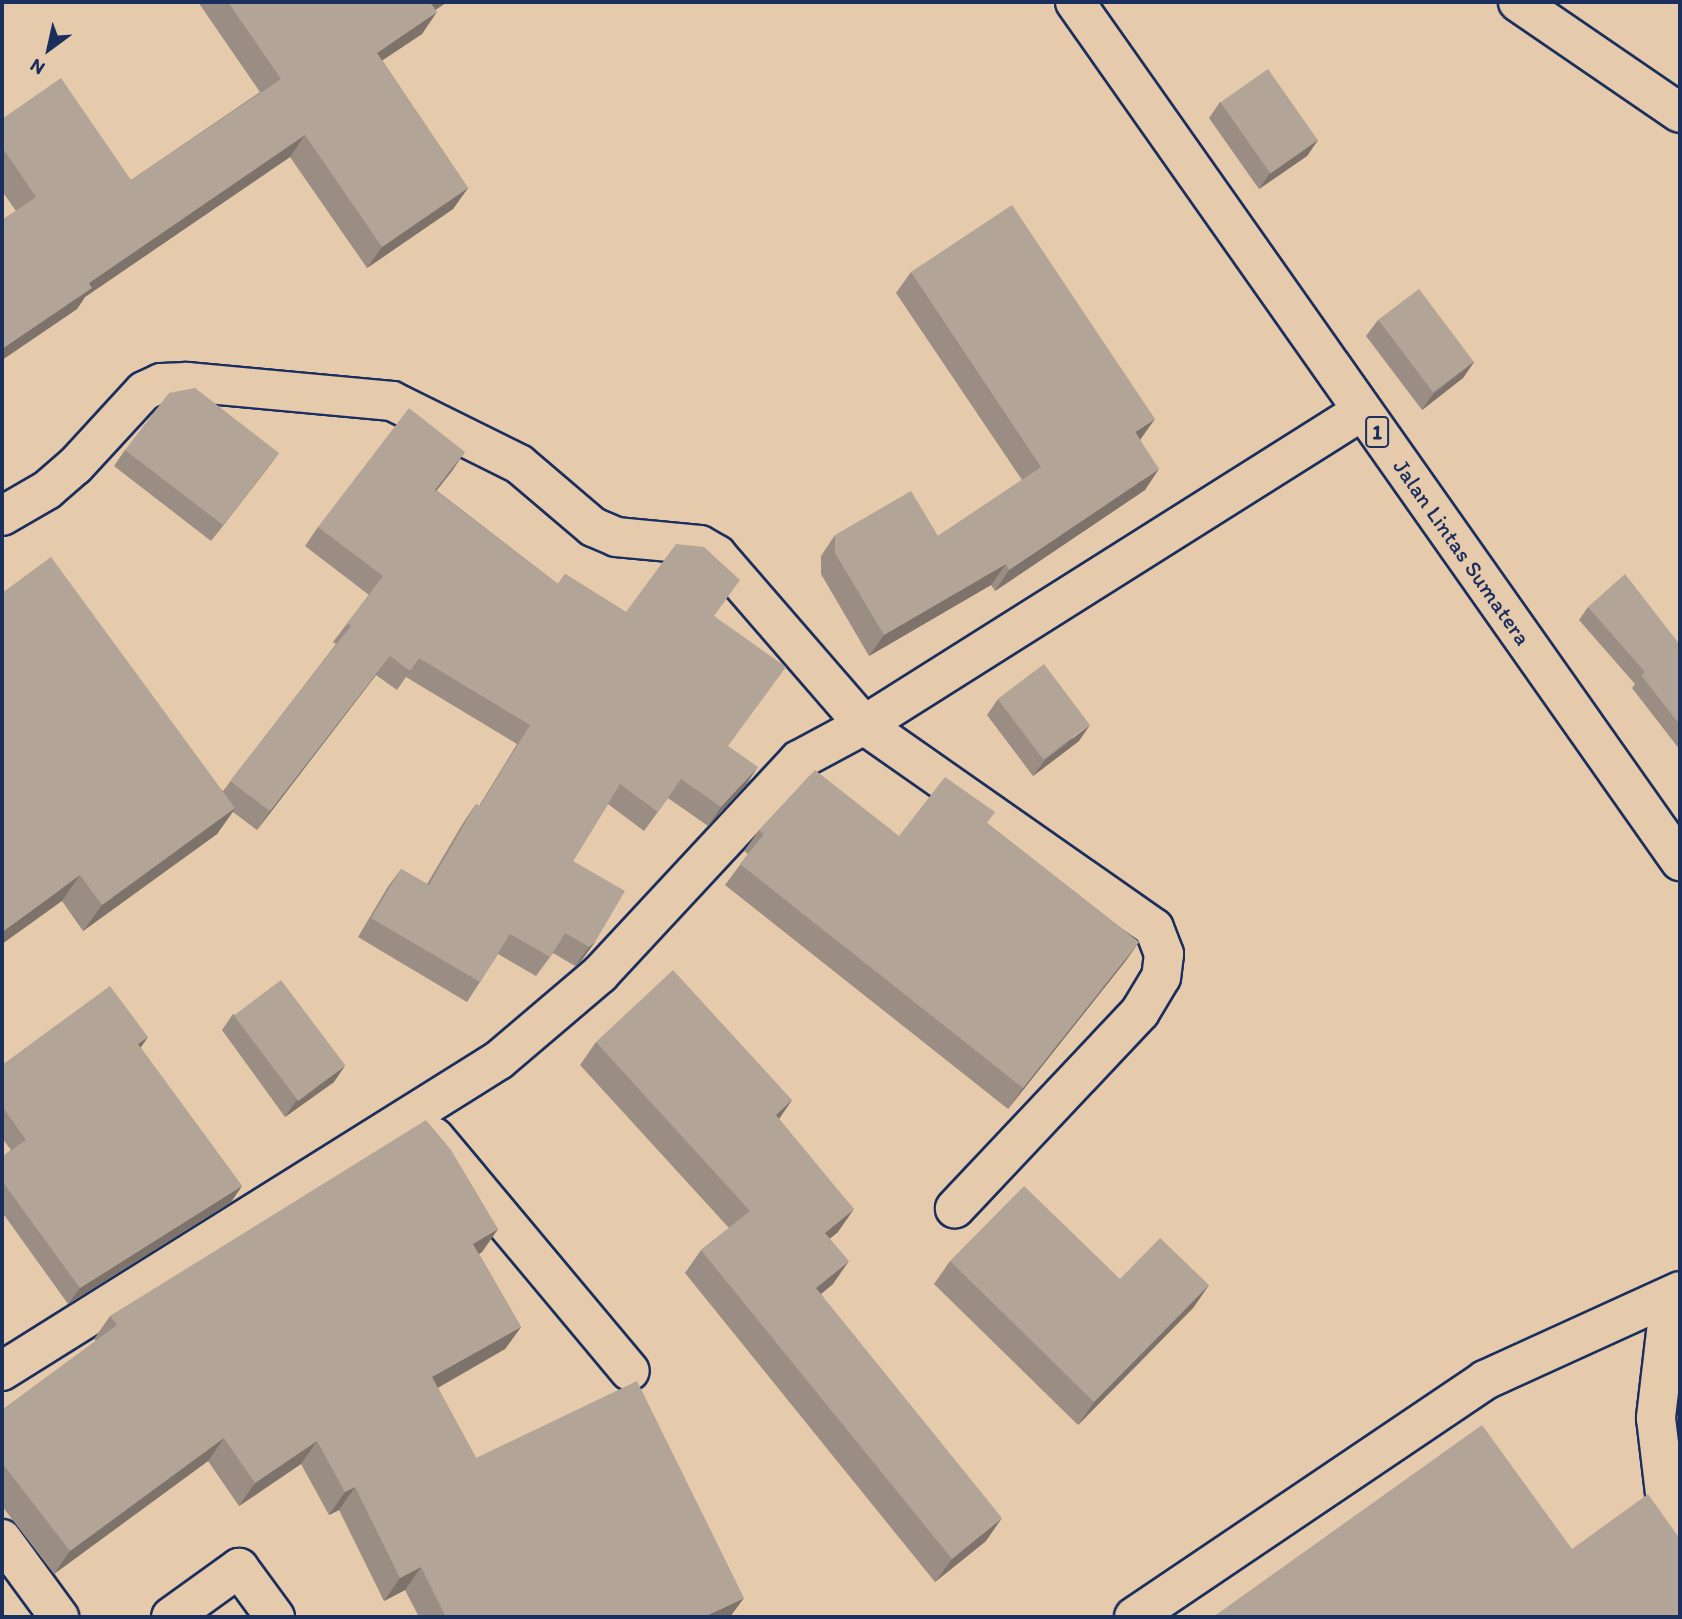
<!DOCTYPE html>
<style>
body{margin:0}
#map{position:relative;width:1682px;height:1619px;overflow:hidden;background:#e5caac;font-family:Itim,sans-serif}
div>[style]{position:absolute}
.roads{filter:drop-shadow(2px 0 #1b2f5e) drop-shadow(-2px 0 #1b2f5e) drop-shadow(0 2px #1b2f5e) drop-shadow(0 -2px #1b2f5e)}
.minor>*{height:38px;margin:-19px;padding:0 19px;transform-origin:19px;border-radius:19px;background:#e5caac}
.highway>*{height:38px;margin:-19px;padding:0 19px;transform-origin:19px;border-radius:19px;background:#e5caac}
.wall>*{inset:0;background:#9a8d83}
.shaded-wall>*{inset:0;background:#7d736a}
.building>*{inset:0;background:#b3a498;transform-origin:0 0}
span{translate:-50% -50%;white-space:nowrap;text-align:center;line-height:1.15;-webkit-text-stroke:5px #e5caac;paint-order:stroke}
.shield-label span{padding:2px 5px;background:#e5caac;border:2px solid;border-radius:5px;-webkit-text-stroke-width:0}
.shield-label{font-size:21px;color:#1b2f5e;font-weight:700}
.street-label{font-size:23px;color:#1b2f5e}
.frame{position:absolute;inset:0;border:4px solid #1b2f5e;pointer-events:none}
.north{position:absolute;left:14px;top:14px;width:70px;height:70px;-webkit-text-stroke:5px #e5caac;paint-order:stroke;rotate:213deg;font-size:19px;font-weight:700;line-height:28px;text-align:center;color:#1b2f5e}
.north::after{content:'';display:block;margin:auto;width:24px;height:32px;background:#1b2f5e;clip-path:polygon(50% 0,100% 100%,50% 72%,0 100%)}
</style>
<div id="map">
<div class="roads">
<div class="minor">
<i style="left:1518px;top:2px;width:196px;rotate:34.4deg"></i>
<i style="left:2px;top:516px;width:52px;rotate:-30deg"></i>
<i style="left:47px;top:490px;width:37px;rotate:-41deg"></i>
<i style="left:75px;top:466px;width:102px;rotate:-47.4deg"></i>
<i style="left:144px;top:391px;width:19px;rotate:-25deg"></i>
<i style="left:161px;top:383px;width:26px;rotate:-2deg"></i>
<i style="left:187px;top:382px;width:206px;rotate:5.3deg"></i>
<i style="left:392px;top:401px;width:142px;rotate:26.4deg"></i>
<i style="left:519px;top:464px;width:97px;rotate:40.4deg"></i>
<i style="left:593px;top:527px;width:25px;rotate:23deg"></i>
<i style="left:616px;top:537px;width:84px;rotate:5.4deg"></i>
<i style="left:700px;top:545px;width:20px;rotate:30deg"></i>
<i style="left:717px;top:555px;width:225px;rotate:49.1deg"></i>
<i style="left:864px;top:725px;width:354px;rotate:35deg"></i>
<i style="left:1154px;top:928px;width:28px;rotate:69deg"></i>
<i style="left:1164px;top:954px;width:23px;rotate:97deg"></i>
<i style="left:1161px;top:977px;width:41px;rotate:121deg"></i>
<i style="left:1140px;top:1012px;width:270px;rotate:133.3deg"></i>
<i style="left:434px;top:1137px;width:305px;rotate:50.1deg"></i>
<i style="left:1670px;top:1298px;width:121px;rotate:96.7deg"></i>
<i style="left:1656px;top:1418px;width:85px;rotate:83.2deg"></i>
<i style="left:1666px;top:1502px;width:32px;rotate:64deg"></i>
<i style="left:2px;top:1371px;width:586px;rotate:-32.04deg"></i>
<i style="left:499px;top:1060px;width:133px;rotate:-40.4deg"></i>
<i style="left:600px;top:974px;width:292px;rotate:-47.1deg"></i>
<i style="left:799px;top:760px;width:74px;rotate:-28.3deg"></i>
<i style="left:864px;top:725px;width:589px;rotate:-32.23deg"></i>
<i style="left:2px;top:1539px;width:97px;rotate:53.8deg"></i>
<i style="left:171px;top:1617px;width:84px;rotate:-35.8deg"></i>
<i style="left:239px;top:1568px;width:61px;rotate:53.7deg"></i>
<i style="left:1134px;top:1617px;width:424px;rotate:-34deg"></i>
<i style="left:1485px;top:1380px;width:214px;rotate:-24.5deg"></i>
</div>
<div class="highway">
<i style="left:1075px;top:2px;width:1051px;rotate:54.84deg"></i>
</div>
</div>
<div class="wall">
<i style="clip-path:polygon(198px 2px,447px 2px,435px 10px,422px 34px,382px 60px,468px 188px,453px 209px,367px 268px,290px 157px,85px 297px,77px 309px,2px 360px,2px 220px,16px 211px,2px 191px,2px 119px,131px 180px,260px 92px)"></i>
<i style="clip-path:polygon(1220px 102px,1318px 140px,1307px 156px,1259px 189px,1209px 118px)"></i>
<i style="clip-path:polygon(911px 272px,1140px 440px,1145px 490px,995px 591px,991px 585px,869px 656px,821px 574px,821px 556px,835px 535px,938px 536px,1022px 480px,896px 293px)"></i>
<i style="clip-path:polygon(1378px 320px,1474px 362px,1463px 378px,1422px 410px,1366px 336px)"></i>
<i style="clip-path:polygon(125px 450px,279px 453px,211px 541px,114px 466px)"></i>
<i style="clip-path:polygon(465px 452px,436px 490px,558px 584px,565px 574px,626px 612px,715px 616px,728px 746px,745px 786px,708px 826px,668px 798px,644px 831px,608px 804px,573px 861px,595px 942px,581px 961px,575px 966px,553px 953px,536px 976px,498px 954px,480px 982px,467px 1002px,358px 937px,387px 888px,401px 869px,427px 884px,463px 823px,476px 804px,479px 806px,517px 744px,406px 677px,397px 690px,376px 675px,257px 830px,233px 812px,217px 834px,83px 931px,62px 901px,2px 593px,223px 791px,336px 644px,333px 642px,369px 595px,305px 546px,318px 527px)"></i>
<i style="clip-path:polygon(1588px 607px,1680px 645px,1680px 750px,1632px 688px,1635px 684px,1579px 620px)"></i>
<i style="clip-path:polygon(998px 699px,1079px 741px,1033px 776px,987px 715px)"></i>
<i style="clip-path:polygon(987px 823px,1139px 942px,1124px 963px,1008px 1109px,725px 885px,748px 854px,744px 851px,759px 830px,899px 836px)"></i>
<i style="clip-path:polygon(233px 1014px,334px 1082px,285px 1117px,222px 1030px)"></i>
<i style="clip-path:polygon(148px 1037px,140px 1047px,242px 1186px,231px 1202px,68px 1304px,2px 1212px,2px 1157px,11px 1150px,2px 1138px,2px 1065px)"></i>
<i style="clip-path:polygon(596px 1042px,792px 1100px,779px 1119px,838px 1232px,830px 1238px,833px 1284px,821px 1294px,986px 1541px,935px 1582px,685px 1273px,701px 1250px,729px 1228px,580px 1065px)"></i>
<i style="clip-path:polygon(498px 1229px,482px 1252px,479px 1254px,521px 1327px,505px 1349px,438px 1388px,476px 1458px,730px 1617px,419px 1617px,405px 1590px,384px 1601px,339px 1510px,329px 1515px,301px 1464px,239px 1506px,208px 1461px,54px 1574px,2px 1506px,2px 1410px,96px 1341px,94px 1339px,110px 1316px)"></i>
<i style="clip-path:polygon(950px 1261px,1120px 1279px,1209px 1285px,1193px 1308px,1078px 1425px,934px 1284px)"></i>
</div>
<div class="shaded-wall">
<i style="clip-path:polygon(431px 2px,447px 2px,415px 24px)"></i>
<i style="clip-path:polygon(437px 12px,422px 34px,362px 74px,377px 53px)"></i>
<i style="clip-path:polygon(305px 135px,290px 157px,85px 297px,77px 309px,2px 360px,2px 349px,89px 283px)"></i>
<i style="clip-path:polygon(1318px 140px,1307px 156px,1259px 189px,1270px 173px)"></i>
<i style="clip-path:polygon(468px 188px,453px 209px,367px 268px,382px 247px)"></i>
<i style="clip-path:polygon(1474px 362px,1463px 378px,1422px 410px,1433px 394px)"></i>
<i style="clip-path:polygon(1155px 419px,1140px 440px,1135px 432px)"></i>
<i style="clip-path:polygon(465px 452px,452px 471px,422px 509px,435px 490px)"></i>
<i style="clip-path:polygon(279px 453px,267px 469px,211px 541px,223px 525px)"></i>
<i style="clip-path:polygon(1159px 469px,1145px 490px,995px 591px,1009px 570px)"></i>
<i style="clip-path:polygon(1006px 564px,991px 585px,869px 656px,884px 635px)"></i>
<i style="clip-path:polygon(390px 656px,376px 675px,257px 830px,270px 811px)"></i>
<i style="clip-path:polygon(1090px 725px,1079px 741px,1033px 776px,1045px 760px)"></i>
<i style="clip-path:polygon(758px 767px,745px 786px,708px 826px,721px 807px)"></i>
<i style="clip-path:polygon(235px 808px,217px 834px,83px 931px,102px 905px)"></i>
<i style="clip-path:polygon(80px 875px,62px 901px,2px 944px,2px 932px)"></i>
<i style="clip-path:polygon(595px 942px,581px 961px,575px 966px,589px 947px)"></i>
<i style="clip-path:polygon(1139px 942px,1124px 963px,1008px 1109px,1023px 1088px)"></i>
<i style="clip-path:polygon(148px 1037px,137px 1053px,138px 1044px)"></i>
<i style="clip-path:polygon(345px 1066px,334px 1082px,285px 1117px,296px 1101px)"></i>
<i style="clip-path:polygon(792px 1100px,776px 1123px,776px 1115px)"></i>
<i style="clip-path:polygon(242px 1186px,231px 1202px,68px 1304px,80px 1288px)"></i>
<i style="clip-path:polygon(854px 1209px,838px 1232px,809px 1256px,825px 1233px)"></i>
<i style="clip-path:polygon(498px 1229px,482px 1252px,457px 1267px,473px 1244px)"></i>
<i style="clip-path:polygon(849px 1261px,833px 1284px,800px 1311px,816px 1288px)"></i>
<i style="clip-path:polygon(1209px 1285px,1193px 1308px,1078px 1425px,1094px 1402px)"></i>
<i style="clip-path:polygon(521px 1327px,505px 1349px,416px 1400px,432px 1377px)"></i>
<i style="clip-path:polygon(224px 1438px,208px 1461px,54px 1574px,70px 1551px)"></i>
<i style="clip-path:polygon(317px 1441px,301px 1464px,239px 1506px,255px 1483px)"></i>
<i style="clip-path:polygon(355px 1487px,339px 1510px,329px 1515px,345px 1492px)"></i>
<i style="clip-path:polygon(1002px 1518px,986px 1541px,935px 1582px,952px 1559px)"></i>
<i style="clip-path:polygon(421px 1567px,405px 1590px,384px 1601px,400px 1578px)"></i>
<i style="clip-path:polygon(744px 1598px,730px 1617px,704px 1617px)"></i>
</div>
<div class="building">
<i style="clip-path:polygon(228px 2px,431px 2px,430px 2px,437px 12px,377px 53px,468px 188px,382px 247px,305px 135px,89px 283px,92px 288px,2px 349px,2px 220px,36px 197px,2px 147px,2px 119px,61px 78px,131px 180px,281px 79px)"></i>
<i style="left:1268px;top:69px;width:87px;height:58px;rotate:55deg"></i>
<i style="clip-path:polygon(1012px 205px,1155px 419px,1135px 432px,1159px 469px,1009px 570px,1006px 564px,884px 635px,835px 553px,835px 535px,911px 491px,938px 536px,1041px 467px,911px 272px)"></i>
<i style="left:1419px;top:289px;width:91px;height:51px;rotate:53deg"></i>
<i style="clip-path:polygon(195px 388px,279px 453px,223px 525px,125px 450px,169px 393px)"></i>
<i style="clip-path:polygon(409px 408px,465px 452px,435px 490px,558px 584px,565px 574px,626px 612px,676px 544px,704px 547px,740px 580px,714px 616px,786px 667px,728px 746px,758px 767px,721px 807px,681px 779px,658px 812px,620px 784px,573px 861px,625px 891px,595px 942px,589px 947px,565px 933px,550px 957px,510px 934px,480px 982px,371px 918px,401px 869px,429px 885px,476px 804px,480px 806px,530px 725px,419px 658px,410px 671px,390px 656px,270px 811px,230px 781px,351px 626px,347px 623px,383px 576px,318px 527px)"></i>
<i style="clip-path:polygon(51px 557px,235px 808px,102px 905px,80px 875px,2px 932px,2px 593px)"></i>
<i style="clip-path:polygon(1625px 574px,1680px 645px,1680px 725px,1641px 675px,1645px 672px,1588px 607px)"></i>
<i style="left:1044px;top:664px;width:76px;height:58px;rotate:53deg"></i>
<i style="clip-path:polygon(815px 770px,899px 836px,945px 777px,995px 812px,987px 823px,1139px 942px,1023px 1088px,740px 864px,764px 834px,759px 830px)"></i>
<i style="clip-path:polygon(673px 970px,792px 1100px,776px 1115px,854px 1209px,825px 1233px,849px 1261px,816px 1288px,1002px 1518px,952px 1559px,701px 1250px,750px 1211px,596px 1042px)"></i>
<i style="left:281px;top:980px;width:107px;height:59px;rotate:53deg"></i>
<i style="clip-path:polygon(110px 986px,148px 1037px,138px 1044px,242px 1186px,80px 1288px,2px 1181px,2px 1157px,26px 1140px,2px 1106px,2px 1065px)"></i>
<i style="clip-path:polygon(426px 1120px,451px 1150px,498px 1229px,473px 1244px,521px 1327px,432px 1377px,476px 1458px,637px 1381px,744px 1598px,704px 1617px,446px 1617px,421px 1567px,400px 1578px,355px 1487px,345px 1492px,317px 1441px,255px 1483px,224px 1438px,70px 1551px,2px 1463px,2px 1410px,117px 1325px,110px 1316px)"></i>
<i style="clip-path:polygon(1024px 1186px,1120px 1279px,1160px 1238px,1209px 1285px,1094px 1402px,950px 1261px)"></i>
<i style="clip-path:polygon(1482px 1425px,1572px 1549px,1648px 1494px,1680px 1539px,1680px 1617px,1213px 1617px)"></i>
</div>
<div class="shield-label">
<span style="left:1377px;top:432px">1</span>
</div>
<div class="street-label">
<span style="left:1462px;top:552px;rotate:55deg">Jalan Lintas Sumatera</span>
</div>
<div class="frame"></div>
<div class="north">N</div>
</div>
